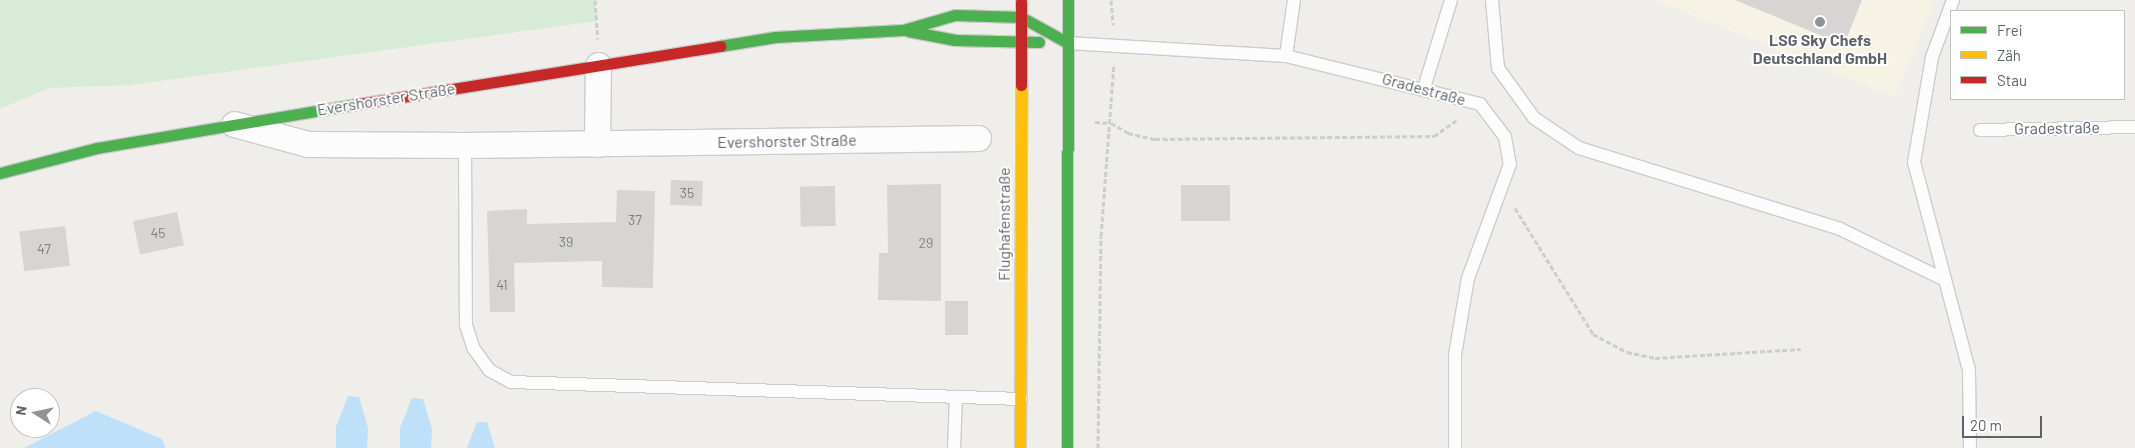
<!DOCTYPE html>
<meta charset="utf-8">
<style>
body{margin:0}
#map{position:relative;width:2135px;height:448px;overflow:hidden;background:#efeeea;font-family:Barlow,sans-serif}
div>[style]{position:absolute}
.commercial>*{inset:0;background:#f7f3e4}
.green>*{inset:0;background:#d8ebd6}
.water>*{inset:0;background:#bfe0f9}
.building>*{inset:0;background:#d6d5d3;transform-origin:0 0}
.path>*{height:3px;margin-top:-1.5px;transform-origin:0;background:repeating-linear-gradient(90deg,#cacfcc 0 5px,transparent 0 7.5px)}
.roads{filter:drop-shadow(1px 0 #cbcccc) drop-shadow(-1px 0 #cbcccc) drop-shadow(0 1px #cbcccc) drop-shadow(0 -1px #cbcccc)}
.lane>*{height:12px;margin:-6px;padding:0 6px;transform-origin:6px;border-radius:6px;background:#fdfcfc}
.street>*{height:25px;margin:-12.5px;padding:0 12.5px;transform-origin:12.5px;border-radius:12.5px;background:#fdfcfc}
.fast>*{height:11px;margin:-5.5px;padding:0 5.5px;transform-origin:5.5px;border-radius:5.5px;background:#4caf50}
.slow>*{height:11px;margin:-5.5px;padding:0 5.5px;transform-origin:5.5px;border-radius:5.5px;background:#ffc107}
.jam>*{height:11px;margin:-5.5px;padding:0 5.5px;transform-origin:5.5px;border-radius:5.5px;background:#c62828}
.dots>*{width:14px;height:14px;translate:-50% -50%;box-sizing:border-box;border:2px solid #fff;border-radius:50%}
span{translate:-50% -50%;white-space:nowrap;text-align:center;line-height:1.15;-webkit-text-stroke:4px #fff;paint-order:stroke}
.number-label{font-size:14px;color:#7e8184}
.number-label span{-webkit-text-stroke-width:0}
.poi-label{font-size:16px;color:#5f6368;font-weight:700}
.street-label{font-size:16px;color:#5f6368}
.legend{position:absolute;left:1950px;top:10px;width:175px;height:90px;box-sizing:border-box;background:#fff;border:1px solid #bfc1c3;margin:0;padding:6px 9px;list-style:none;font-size:15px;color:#5f6368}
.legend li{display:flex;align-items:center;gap:10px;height:25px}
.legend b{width:25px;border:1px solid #bfc1c3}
.north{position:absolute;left:10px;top:388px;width:50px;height:50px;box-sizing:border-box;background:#fff;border:1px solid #bfc1c3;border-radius:50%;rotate:280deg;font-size:14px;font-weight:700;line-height:20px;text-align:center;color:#5f6368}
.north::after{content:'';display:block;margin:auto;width:18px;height:22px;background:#919496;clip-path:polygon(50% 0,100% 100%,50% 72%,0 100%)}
.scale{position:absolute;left:1962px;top:416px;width:80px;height:22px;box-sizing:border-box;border:2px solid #5f6368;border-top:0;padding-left:6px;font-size:15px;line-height:18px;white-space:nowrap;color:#5f6368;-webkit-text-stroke:4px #fff;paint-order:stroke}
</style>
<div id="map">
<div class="commercial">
<i style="clip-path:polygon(1654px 0,1935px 0,1895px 97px)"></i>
</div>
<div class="green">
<i style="clip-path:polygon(0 0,595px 0,597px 21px,131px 85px,49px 88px,0 109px)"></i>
</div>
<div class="water">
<i style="clip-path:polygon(348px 396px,359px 397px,368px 428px,367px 448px,336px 448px,336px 427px)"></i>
<i style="clip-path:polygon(412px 398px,423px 399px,432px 429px,431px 448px,400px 448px,400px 428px)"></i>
<i style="clip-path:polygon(96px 411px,162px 439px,166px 448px,24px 448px)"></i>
<i style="clip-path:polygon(477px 422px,487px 422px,495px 448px,467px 448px)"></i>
</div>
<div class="building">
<i style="clip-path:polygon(1735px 0,1862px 0,1844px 45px)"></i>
<i style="left:671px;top:180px;width:32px;height:25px;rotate:2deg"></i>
<i style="clip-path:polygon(941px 184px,941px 301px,878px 300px,879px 253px,888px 253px,887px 185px)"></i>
<i style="left:1181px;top:185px;width:49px;height:36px"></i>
<i style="left:835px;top:186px;width:40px;height:35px;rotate:89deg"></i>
<i style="clip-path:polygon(617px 190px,655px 191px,653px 288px,602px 287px,602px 261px,514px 263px,515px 312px,490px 312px,487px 211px,527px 209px,527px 224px,616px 222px)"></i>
<i style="left:177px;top:212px;width:34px;height:45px;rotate:78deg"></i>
<i style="left:65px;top:226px;width:40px;height:46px;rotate:83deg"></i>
<i style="left:945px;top:301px;width:23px;height:34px"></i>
</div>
<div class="path">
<i style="left:595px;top:0;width:39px;rotate:86deg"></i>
<i style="left:1111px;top:0;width:25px;rotate:85deg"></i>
<i style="left:1095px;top:122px;width:16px;rotate:4deg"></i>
<i style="left:1111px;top:123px;width:20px;rotate:30deg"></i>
<i style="left:1128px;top:133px;width:28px;rotate:13deg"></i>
<i style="left:1155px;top:139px;width:279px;rotate:-0.6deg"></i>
<i style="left:1434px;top:136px;width:28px;rotate:-35deg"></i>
<i style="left:1515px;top:208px;width:148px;rotate:58.2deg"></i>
<i style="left:1593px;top:334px;width:38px;rotate:28deg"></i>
<i style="left:1627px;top:352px;width:29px;rotate:12deg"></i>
<i style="left:1655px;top:358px;width:146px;rotate:-3.5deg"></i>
<i style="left:1098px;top:448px;width:212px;rotate:-89.2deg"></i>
<i style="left:1101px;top:236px;width:172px;rotate:-85.7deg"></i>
</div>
<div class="roads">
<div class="lane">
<i style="left:1492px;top:0;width:68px;rotate:85deg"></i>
<i style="left:1498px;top:68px;width:62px;rotate:54.2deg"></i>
<i style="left:1534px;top:118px;width:54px;rotate:33.7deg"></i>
<i style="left:1579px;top:148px;width:273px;rotate:17.2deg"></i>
<i style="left:1840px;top:229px;width:114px;rotate:25.9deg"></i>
<i style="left:1953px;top:0;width:61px;rotate:110.2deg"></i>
<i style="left:1932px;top:57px;width:107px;rotate:99.7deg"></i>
<i style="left:1914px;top:162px;width:215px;rotate:75.2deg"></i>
<i style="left:1969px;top:370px;width:78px;rotate:89.3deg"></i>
<i style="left:1068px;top:43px;width:218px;rotate:3.4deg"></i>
<i style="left:1286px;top:56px;width:200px;rotate:13.9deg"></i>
<i style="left:1480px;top:104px;width:41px;rotate:52.9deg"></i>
<i style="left:1505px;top:137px;width:27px;rotate:80deg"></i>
<i style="left:1510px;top:164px;width:121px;rotate:110.2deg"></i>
<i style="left:1468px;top:278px;width:78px;rotate:99.6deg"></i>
<i style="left:1455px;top:355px;width:93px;rotate:90deg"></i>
<i style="left:1286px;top:56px;width:57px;rotate:-81.9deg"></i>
<i style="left:1424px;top:88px;width:92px;rotate:-72.9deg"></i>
<i style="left:1980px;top:130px;width:155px;rotate:-1.1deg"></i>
<i style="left:465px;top:145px;width:180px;rotate:89.7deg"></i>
<i style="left:466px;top:325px;width:25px;rotate:72deg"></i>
<i style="left:474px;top:349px;width:26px;rotate:54deg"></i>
<i style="left:489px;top:370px;width:25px;rotate:29deg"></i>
<i style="left:511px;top:382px;width:510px;rotate:1.91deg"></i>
<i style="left:954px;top:448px;width:51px;rotate:-87.8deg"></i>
</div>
<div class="street">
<i style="left:234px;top:124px;width:77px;rotate:15.1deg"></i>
<i style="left:308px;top:144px;width:157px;rotate:0.4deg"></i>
<i style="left:465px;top:145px;width:513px;rotate:-0.78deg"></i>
<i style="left:597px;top:144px;width:79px;rotate:-89.3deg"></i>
</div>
<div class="fast">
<i style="left:908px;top:31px;width:48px;rotate:10.8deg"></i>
<i style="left:955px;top:40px;width:84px;rotate:1.4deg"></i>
<i style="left:720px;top:46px;width:56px;rotate:-9.3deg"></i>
<i style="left:775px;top:37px;width:128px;rotate:-3.1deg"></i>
<i style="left:903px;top:30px;width:54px;rotate:-16.1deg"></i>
<i style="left:955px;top:15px;width:66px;rotate:1.7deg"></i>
<i style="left:1021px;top:17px;width:54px;rotate:29deg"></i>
<i style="left:0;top:173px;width:100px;rotate:-14.5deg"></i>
<i style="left:97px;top:148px;width:265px;rotate:-9.6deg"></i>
<i style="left:1067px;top:448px;width:448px;rotate:-89.9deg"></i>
</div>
<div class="slow">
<i style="left:1020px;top:448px;width:363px;rotate:-89.8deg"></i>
</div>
<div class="jam">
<i style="left:1021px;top:85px;width:83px;rotate:-90deg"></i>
<i style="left:358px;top:104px;width:367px;rotate:-9.1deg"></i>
</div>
</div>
<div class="dots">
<i style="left:1820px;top:22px;background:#919496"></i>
</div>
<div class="number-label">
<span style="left:687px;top:193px">35</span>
<span style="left:635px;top:220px">37</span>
<span style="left:158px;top:233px">45</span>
<span style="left:566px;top:242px">39</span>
<span style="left:926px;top:243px">29</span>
<span style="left:44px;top:249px">47</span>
<span style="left:502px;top:285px">41</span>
</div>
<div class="poi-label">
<span style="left:1820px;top:49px">LSG Sky Chefs<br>Deutschland GmbH</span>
</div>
<div class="street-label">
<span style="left:1424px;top:89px;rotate:15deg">Gradestraße</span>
<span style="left:386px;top:99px;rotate:-9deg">Evershorster Straße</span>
<span style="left:2057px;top:128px;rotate:-1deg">Gradestraße</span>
<span style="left:787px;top:141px;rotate:-1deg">Evershorster Straße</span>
<span style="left:1004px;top:224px;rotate:-90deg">Flughafenstraße</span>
</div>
<ul class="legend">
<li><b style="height:6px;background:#4caf50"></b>Frei</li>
<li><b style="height:6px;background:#ffc107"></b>Zäh</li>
<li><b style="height:6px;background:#c62828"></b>Stau</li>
</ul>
<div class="north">N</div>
<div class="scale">20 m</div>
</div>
